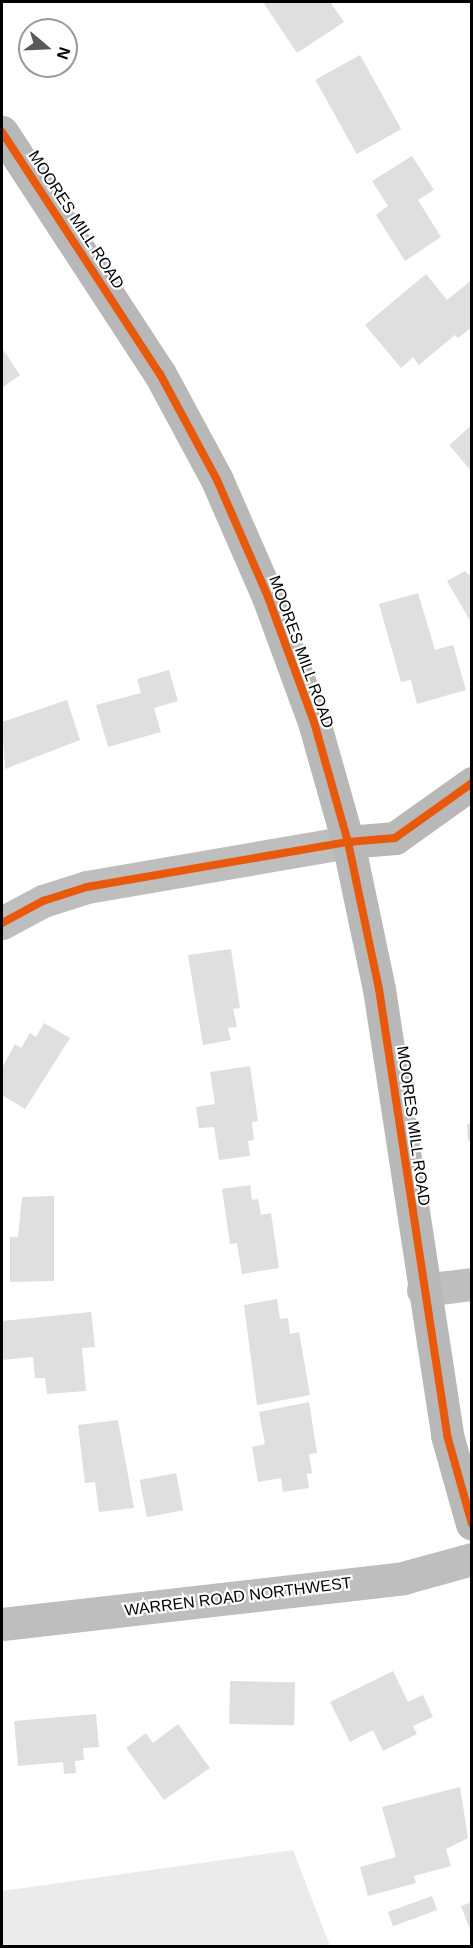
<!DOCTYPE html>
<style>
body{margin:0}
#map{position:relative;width:473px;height:1948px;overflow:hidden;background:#fff;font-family:Helvetica,sans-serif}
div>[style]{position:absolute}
.green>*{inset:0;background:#ebebeb}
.building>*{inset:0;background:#dfdfdf;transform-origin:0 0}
.street>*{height:33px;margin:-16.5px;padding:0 16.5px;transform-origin:16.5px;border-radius:16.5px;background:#bebebe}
.secondary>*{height:33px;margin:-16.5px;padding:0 16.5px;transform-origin:16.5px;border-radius:16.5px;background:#b8b8b8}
.cycleway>*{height:8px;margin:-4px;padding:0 4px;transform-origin:4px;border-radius:4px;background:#e8590c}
span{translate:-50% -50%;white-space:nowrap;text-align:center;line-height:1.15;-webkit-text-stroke:4.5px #fff;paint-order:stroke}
.street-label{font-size:16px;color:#000}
.frame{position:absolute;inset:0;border:3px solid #000;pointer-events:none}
.north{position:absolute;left:18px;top:18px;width:60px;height:60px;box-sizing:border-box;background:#fff;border:2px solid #999;border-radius:50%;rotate:109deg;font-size:16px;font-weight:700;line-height:24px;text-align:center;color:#000}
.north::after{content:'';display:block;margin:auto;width:21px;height:27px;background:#595959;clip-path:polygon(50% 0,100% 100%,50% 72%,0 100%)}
</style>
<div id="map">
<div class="green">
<i style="clip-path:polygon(293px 1850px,330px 1946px,2px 1946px,2px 1891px)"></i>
</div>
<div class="building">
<i style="clip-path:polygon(263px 2px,330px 2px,344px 22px,297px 53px)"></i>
<i style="left:360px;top:55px;width:85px;height:51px;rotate:61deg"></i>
<i style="clip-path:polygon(412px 156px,434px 190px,418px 200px,441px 237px,405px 261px,376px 215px,388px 206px,372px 181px)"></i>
<i style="clip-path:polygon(426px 274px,447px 300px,472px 280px,472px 327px,458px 338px,455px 335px,419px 365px,413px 357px,401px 368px,365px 325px)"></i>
<i style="clip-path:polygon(2px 348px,20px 375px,2px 388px)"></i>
<i style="clip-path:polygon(472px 425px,472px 472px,449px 445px)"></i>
<i style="clip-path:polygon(465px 571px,472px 578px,472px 624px,447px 581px)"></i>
<i style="clip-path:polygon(418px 593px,435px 650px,453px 645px,466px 690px,417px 704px,411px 680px,401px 682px,379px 604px)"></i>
<i style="clip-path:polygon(169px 670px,178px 701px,154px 708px,161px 732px,108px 747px,96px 705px,141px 693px,137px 679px)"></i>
<i style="clip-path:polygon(67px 700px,80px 740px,5px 769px,2px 722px)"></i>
<i style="clip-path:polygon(231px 949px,240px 1008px,233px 1009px,237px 1027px,228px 1028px,231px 1040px,203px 1045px,188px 955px)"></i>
<i style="clip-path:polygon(44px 1023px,70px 1038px,25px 1109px,2px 1095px,2px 1068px,15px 1044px,21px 1048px,30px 1033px,36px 1037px)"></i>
<i style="clip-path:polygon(250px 1066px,258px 1121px,252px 1122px,254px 1140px,248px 1141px,250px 1156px,219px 1160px,214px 1127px,199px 1128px,196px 1107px,215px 1104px,210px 1072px)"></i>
<i style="clip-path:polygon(467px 1124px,472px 1124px,472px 1140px,468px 1141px)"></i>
<i style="clip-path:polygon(250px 1185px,252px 1200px,258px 1199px,261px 1215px,271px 1213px,279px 1268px,242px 1274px,237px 1243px,230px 1244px,222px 1189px)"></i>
<i style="clip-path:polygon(54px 1196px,54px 1281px,10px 1282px,10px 1237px,18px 1237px,22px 1197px)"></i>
<i style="clip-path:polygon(277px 1299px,280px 1319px,288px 1318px,290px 1334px,299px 1332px,310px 1395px,257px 1405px,244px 1305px)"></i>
<i style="clip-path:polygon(91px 1312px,95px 1347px,82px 1348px,86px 1391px,47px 1394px,45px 1378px,35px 1378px,33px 1357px,2px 1360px,2px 1321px)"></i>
<i style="clip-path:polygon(309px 1402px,317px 1453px,309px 1454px,312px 1473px,307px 1474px,309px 1488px,283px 1492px,281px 1478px,258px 1482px,252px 1447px,265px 1444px,259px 1412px)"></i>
<i style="clip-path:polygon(118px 1420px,134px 1508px,99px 1512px,95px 1482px,85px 1483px,78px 1425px)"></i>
<i style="left:176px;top:1473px;width:38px;height:37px;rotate:79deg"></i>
<i style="clip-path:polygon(393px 1671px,408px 1702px,423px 1695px,433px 1717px,413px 1726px,417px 1734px,383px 1751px,373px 1730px,350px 1742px,330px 1702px)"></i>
<i style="left:230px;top:1681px;width:65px;height:43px;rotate:1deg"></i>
<i style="clip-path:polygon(96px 1714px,99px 1747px,83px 1748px,84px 1760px,75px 1761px,76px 1773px,64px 1774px,63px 1762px,18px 1766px,14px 1721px)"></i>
<i style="clip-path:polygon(178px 1724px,210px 1768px,164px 1800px,126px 1748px,146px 1733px,153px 1743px)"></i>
<i style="clip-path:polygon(460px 1787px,468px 1838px,446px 1849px,451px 1866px,414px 1876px,416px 1883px,368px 1896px,360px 1867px,396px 1857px,382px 1807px)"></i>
<i style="left:432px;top:1896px;width:15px;height:47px;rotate:70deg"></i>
<i style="clip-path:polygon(472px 1902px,472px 1932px,471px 1932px,461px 1906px)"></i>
</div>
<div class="street">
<i style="left:2px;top:923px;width:47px;rotate:-28.2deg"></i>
<i style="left:43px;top:901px;width:46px;rotate:-17.7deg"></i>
<i style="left:87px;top:887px;width:265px;rotate:-9.8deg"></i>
<i style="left:423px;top:1290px;width:49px;rotate:-7deg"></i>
<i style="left:2px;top:1624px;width:404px;rotate:-6.5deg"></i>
<i style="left:403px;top:1578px;width:72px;rotate:-15.4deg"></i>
</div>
<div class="secondary">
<i style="left:2px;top:132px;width:289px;rotate:56.9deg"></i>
<i style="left:160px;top:374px;width:120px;rotate:61.7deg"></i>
<i style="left:217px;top:480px;width:128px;rotate:66.4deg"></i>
<i style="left:268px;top:597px;width:133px;rotate:69.8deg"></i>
<i style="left:314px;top:722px;width:125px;rotate:74.2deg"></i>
<i style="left:348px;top:842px;width:150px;rotate:78.1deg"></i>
<i style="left:379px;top:989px;width:451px;rotate:81.3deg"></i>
<i style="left:447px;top:1435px;width:92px;rotate:74.3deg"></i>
<i style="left:348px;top:842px;width:47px;rotate:-4.9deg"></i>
<i style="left:395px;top:838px;width:95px;rotate:-35.5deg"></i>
</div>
<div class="cycleway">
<i style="left:2px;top:132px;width:289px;rotate:56.9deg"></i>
<i style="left:160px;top:374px;width:120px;rotate:61.7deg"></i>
<i style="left:217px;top:480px;width:128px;rotate:66.4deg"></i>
<i style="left:268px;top:597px;width:133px;rotate:69.8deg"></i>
<i style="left:314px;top:722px;width:125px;rotate:74.2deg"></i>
<i style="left:348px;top:842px;width:150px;rotate:78.1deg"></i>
<i style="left:379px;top:989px;width:451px;rotate:81.3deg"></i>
<i style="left:447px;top:1435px;width:92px;rotate:74.3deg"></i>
<i style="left:2px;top:923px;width:47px;rotate:-28.2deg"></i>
<i style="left:43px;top:901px;width:46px;rotate:-17.7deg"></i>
<i style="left:87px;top:887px;width:265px;rotate:-9.8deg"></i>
<i style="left:348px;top:842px;width:47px;rotate:-4.9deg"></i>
<i style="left:395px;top:838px;width:95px;rotate:-35.5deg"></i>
</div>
<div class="street-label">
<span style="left:76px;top:220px;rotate:57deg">MOORES MILL ROAD</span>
<span style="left:301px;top:652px;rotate:70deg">MOORES MILL ROAD</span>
<span style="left:413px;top:1126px;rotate:82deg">MOORES MILL ROAD</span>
<span style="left:238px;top:1597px;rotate:-7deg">WARREN ROAD NORTHWEST</span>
</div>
<div class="frame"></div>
<div class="north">N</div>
</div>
